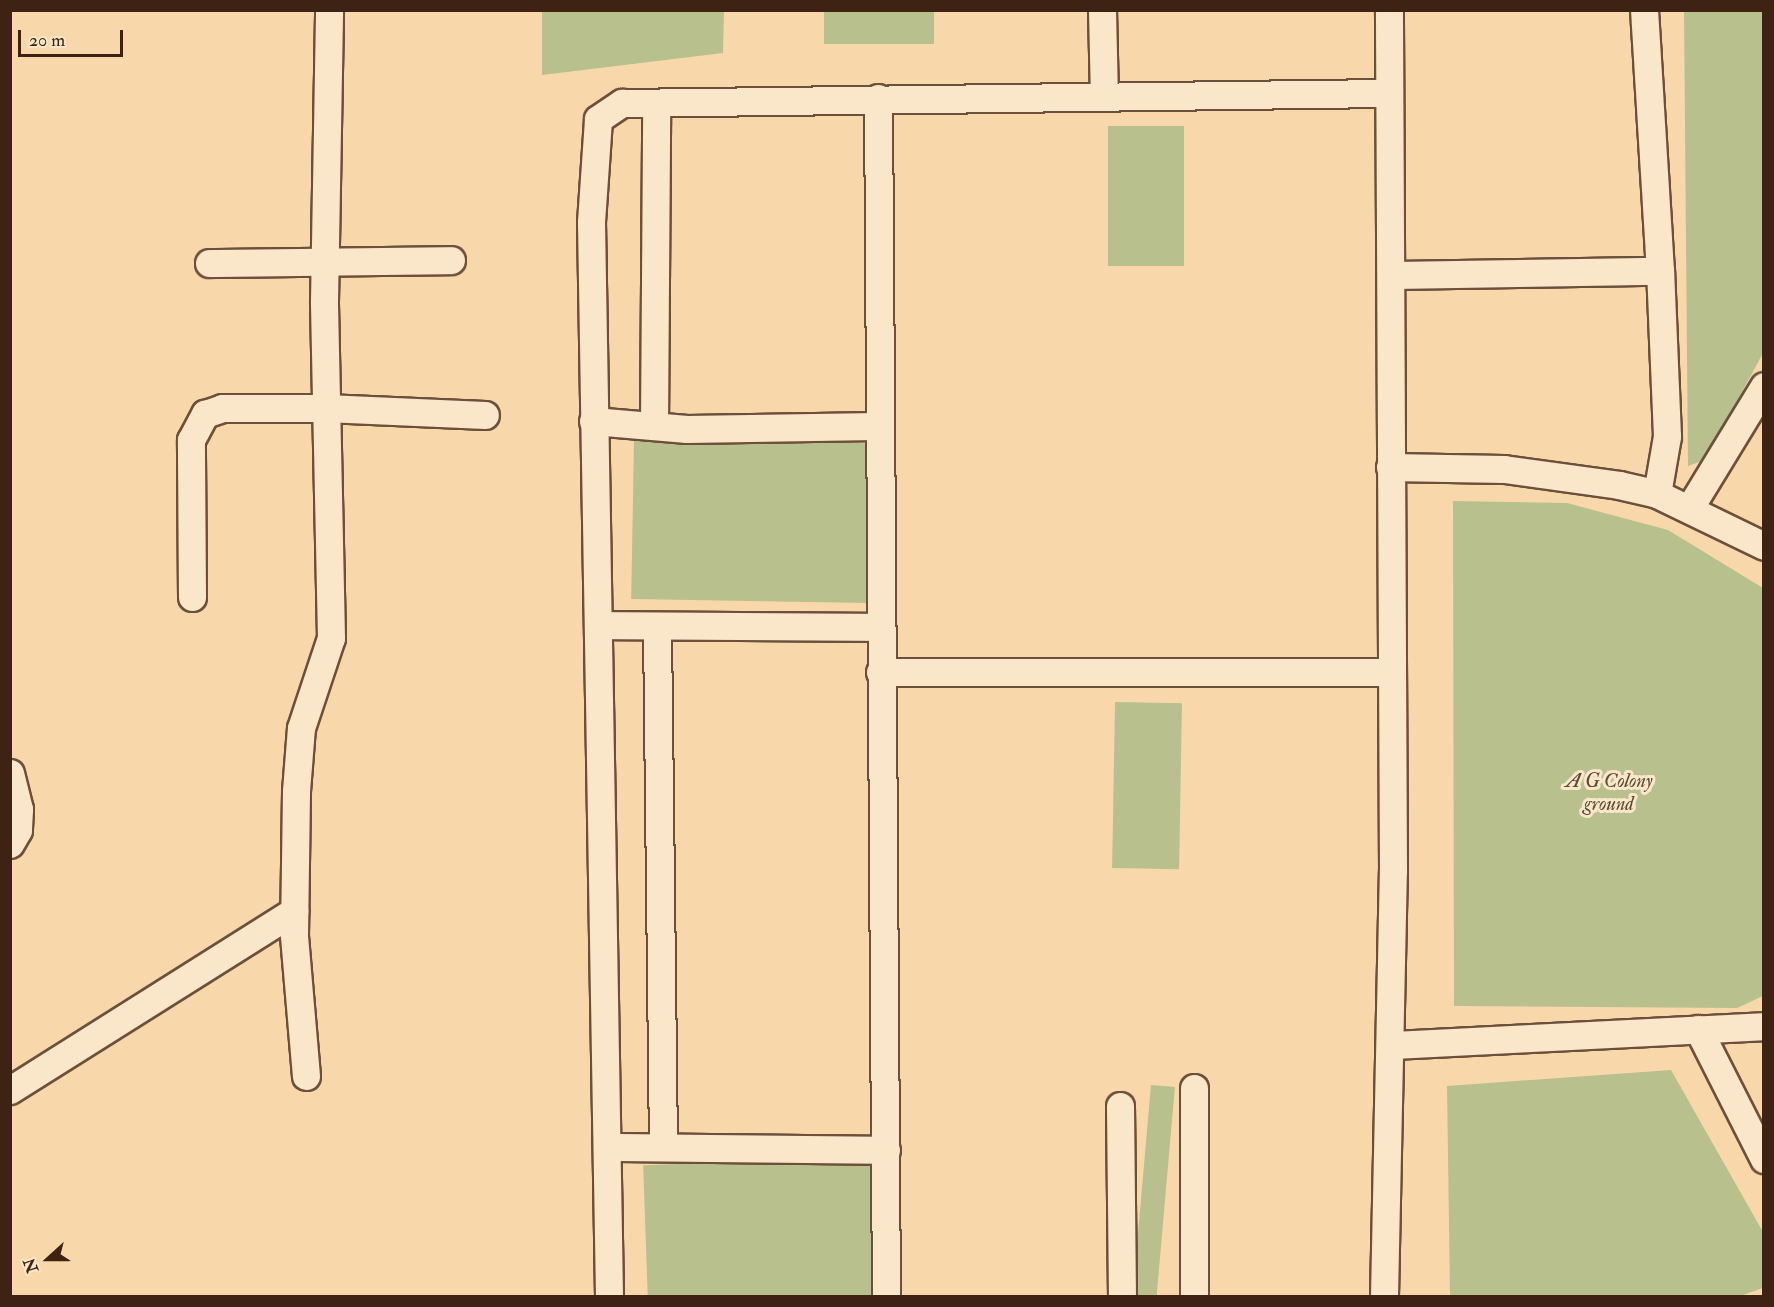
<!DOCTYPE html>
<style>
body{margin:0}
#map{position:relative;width:1774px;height:1307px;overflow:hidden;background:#f8d8ab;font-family:"IM FELL Double Pica",serif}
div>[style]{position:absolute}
.green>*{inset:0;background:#b8c08d;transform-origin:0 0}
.roads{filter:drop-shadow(2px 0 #6c503a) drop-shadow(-2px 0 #6c503a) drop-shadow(0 2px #6c503a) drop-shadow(0 -2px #6c503a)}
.minor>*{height:27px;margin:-13.5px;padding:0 13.5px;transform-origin:13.5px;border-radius:13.5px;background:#fae6c8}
span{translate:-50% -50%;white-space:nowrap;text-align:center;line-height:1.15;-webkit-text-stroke:6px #fae6c8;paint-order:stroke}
.park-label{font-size:20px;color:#5c4a33;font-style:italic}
.frame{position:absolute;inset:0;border:12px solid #3e2315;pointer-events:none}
.north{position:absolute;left:18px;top:1229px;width:60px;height:60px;-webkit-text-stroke:4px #fae6c8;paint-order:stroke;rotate:249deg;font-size:16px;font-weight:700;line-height:24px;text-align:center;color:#3e2315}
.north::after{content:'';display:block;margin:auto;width:21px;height:27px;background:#3e2315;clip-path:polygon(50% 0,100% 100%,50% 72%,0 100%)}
.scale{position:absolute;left:18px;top:30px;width:105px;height:27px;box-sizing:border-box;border:3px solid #3e2315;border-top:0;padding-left:8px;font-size:18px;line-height:21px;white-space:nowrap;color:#3e2315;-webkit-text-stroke:4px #fae6c8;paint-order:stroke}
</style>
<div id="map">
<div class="green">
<i style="clip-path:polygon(542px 11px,724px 11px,723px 53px,542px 75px)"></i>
<i style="left:824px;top:11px;width:110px;height:33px"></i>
<i style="clip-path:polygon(1684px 11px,1764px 11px,1763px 353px,1705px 460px,1688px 466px)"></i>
<i style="left:1184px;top:126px;width:140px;height:76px;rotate:90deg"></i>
<i style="left:634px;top:439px;width:237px;height:160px;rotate:1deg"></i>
<i style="clip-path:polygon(1453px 501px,1567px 503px,1668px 530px,1763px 588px,1763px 996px,1737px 1008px,1454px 1006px)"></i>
<i style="left:1115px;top:702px;width:67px;height:166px;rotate:1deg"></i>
<i style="clip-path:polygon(1671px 1070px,1763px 1232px,1763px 1288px,1740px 1296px,1450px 1296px,1447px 1086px)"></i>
<i style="left:1151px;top:1085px;width:24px;height:211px;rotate:5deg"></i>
<i style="left:876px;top:1157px;width:139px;height:233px;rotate:88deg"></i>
</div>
<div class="roads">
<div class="minor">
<i style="left:1102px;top:10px;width:85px;rotate:88.7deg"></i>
<i style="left:878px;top:98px;width:1198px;rotate:89.62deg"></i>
<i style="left:209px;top:263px;width:242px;rotate:-0.7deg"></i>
<i style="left:1392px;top:275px;width:268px;rotate:-0.9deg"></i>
<i style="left:1660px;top:271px;width:261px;rotate:-93.5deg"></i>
<i style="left:593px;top:421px;width:94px;rotate:4.9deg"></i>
<i style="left:687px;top:429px;width:190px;rotate:-0.9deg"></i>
<i style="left:654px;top:425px;width:322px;rotate:-89.6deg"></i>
<i style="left:1390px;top:467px;width:114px;rotate:1deg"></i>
<i style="left:1504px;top:469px;width:116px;rotate:7.9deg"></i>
<i style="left:1619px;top:485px;width:39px;rotate:13deg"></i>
<i style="left:1657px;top:494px;width:119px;rotate:25.9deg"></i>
<i style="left:1657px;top:494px;width:59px;rotate:-80.2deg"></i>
<i style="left:1667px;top:436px;width:165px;rotate:-92.4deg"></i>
<i style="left:1689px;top:509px;width:144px;rotate:-58.6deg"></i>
<i style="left:192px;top:597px;width:157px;rotate:-90.4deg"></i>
<i style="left:191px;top:440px;width:30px;rotate:-62deg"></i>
<i style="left:205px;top:414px;width:18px;rotate:-19deg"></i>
<i style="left:222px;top:408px;width:103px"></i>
<i style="left:325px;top:408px;width:160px;rotate:2.5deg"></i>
<i style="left:599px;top:625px;width:279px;rotate:0.4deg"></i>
<i style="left:657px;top:627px;width:520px;rotate:89.34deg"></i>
<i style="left:880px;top:672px;width:512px"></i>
<i style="left:10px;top:773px;width:37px;rotate:76deg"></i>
<i style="left:19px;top:809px;width:21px;rotate:93deg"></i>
<i style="left:18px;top:830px;width:16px;rotate:120deg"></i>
<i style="left:1698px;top:1029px;width:146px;rotate:63.1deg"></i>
<i style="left:1392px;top:1045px;width:372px;rotate:-2.9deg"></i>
<i style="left:306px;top:1076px;width:142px;rotate:-94.9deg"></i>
<i style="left:294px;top:935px;width:144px;rotate:-89.2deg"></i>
<i style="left:296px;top:791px;width:63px;rotate:-85.5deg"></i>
<i style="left:301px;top:728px;width:95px;rotate:-71.6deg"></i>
<i style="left:331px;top:638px;width:337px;rotate:-91.2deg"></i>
<i style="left:324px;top:301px;width:291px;rotate:-89deg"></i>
<i style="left:1194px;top:1088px;width:208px;rotate:90deg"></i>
<i style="left:10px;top:1090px;width:336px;rotate:-32.2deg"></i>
<i style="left:1120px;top:1106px;width:190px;rotate:89.4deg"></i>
<i style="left:607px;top:1147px;width:279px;rotate:0.6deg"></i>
<i style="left:609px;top:1296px;width:1074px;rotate:-90.96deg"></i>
<i style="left:591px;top:222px;width:103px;rotate:-86.1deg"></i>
<i style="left:598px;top:119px;width:29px;rotate:-34deg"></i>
<i style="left:622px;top:103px;width:767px;rotate:-0.75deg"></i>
<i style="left:1384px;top:1296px;width:426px;rotate:-88.8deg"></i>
<i style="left:1393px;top:870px;width:860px;rotate:-90.27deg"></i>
</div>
</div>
<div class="park-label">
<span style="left:1609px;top:792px">A G Colony<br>ground</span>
</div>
<div class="frame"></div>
<div class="north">N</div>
<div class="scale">20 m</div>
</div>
